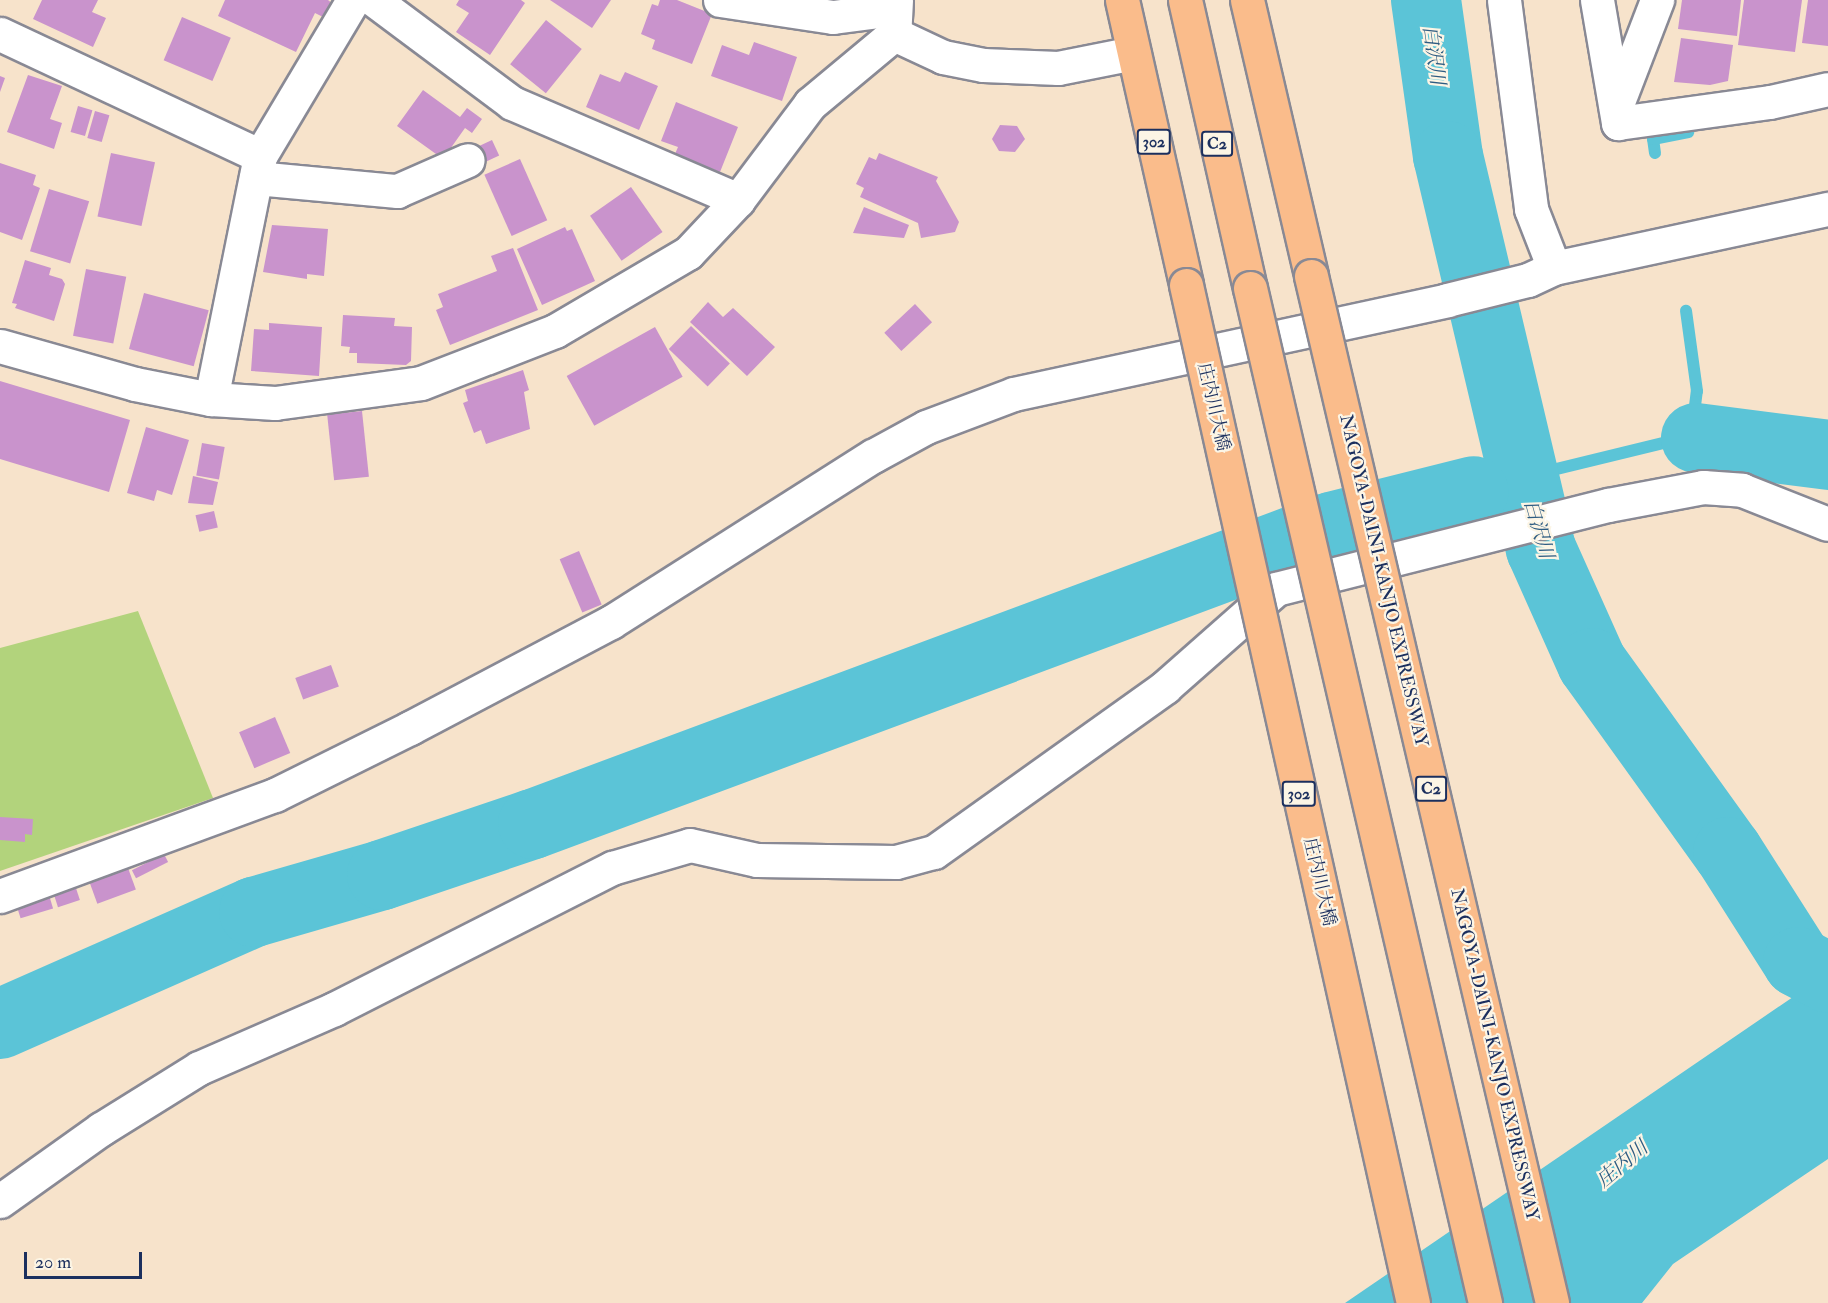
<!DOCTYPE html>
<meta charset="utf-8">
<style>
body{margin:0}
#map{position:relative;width:1828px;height:1303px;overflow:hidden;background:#f7e3cb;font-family:"IM FELL Double Pica","Noto Serif JP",serif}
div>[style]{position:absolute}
.green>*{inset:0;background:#b2d37c}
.water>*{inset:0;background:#5bc4d7}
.stream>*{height:12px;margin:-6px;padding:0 6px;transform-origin:6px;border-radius:6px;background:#5bc4d7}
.river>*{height:70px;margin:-35px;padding:0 35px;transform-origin:35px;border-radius:35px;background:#5bc4d7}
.building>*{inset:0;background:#c993cc;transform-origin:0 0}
.roads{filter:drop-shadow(2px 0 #898994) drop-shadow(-2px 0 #898994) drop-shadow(0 2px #898994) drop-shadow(0 -2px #898994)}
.minor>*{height:33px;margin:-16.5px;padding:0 16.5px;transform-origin:16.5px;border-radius:16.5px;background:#fff}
.tertiary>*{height:33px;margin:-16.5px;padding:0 16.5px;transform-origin:16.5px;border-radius:16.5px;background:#fff}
.trunk>*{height:33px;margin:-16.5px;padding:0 16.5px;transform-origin:16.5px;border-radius:16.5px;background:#fabc8b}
.motorway>*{height:33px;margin:-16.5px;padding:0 16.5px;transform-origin:16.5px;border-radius:16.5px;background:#fabc8b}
.bridges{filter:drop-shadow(2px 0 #898994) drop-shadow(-2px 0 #898994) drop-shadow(0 2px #898994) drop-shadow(0 -2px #898994)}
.trunk-bridge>*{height:33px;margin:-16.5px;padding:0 16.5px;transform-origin:16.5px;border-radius:16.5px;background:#fabc8b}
.motorway-bridge>*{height:33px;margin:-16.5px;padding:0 16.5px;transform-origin:16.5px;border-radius:16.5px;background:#fabc8b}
span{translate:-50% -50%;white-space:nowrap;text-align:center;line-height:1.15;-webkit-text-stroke:4.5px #fcf5e5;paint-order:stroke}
.shield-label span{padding:2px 4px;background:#fcf5e5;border:2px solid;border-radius:4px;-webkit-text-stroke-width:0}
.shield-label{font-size:16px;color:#1b2f5e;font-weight:700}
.street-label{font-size:18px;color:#1b2f5e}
.water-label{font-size:20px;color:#2e5c82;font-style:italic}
.scale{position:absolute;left:24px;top:1252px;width:118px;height:27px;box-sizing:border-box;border:3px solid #1b2f5e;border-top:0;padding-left:8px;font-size:18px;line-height:21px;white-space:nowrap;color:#1b2f5e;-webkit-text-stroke:4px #fcf5e5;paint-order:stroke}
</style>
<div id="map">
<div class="green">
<i style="clip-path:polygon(138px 611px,213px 798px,0 871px,0 648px)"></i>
</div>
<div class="water">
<i style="clip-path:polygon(1828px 973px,1828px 1159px,1673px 1264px,1642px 1303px,1345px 1303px)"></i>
</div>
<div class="stream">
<i style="left:1655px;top:153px;width:14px;rotate:-98deg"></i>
<i style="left:1653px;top:139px;width:36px;rotate:-11deg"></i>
<i style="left:1524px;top:477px;width:148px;rotate:-13.7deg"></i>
<i style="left:1668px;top:442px;width:20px;rotate:-33deg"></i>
<i style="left:1685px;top:431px;width:19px;rotate:-62deg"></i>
<i style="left:1694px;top:414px;width:23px;rotate:-83deg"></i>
<i style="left:1697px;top:391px;width:81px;rotate:-97.8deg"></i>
</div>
<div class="river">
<i style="left:1426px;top:0;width:158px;rotate:82deg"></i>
<i style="left:1448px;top:156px;width:404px;rotate:76.7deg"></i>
<i style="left:1541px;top:549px;width:125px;rotate:65.9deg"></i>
<i style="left:1592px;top:663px;width:233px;rotate:54.3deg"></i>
<i style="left:1728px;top:852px;width:130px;rotate:57.5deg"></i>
<i style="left:1798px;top:962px;width:34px;rotate:28deg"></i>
<i style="left:1696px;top:438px;width:133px;rotate:7.3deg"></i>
<i style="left:0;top:1024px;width:278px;rotate:-23.8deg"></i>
<i style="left:254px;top:912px;width:133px;rotate:-16.1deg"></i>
<i style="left:382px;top:875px;width:159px;rotate:-18.7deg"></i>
<i style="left:533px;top:824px;width:851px;rotate:-20.41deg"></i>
<i style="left:1331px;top:527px;width:147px;rotate:-14.1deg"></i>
</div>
<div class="building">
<i style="clip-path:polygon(42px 0,98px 0,92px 12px,106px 18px,93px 47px,33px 19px)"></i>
<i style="clip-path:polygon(225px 0,328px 0,334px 5px,327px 19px,315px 13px,296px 52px,218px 16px)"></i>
<i style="clip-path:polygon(459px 0,521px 0,525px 3px,490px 55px,456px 32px,469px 13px,456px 5px)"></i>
<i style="clip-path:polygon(550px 0,611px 0,592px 28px)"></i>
<i style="clip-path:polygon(660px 0,677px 0,712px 14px,692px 64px,652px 49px,655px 40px,641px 34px,652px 4px,658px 6px)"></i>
<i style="clip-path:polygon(1682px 0,1741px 0,1737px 36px,1678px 29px)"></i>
<i style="clip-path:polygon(1744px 0,1802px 0,1795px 52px,1738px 45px)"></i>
<i style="clip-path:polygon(1808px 0,1828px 0,1828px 46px,1802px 43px)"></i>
<i style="left:182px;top:17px;width:53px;height:47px;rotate:23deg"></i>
<i style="left:546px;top:20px;width:46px;height:57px;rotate:39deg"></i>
<i style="clip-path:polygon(1681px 38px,1733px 45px,1728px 81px,1710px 85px,1674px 82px)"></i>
<i style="clip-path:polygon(754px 42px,797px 57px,782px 101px,711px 76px,722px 45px,749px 55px)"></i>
<i style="clip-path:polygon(625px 72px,658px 86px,639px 130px,586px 107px,600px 74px,620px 82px)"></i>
<i style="clip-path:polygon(28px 75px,62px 86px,50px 119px,62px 123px,54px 149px,7px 132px)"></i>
<i style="clip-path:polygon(0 76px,5px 78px,0 92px)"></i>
<i style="clip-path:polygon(423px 90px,460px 117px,467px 108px,482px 119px,472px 133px,465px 128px,443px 159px,397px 126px)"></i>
<i style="clip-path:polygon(676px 102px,738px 127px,720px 172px,675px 154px,678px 147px,661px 141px)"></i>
<i style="left:78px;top:106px;width:15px;height:27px;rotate:16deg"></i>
<i style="left:95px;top:111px;width:15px;height:28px;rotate:16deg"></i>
<i style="clip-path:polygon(1000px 125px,1017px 126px,1025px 139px,1015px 152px,999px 151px,992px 139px)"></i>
<i style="left:492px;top:140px;width:17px;height:26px;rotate:65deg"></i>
<i style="left:111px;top:153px;width:45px;height:65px;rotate:12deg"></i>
<i style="clip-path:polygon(879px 153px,938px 177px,936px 181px,959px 222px,955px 232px,921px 238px,918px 223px,860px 197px,864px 188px,856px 184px,869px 157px,876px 160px)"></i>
<i style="left:520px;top:159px;width:67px;height:39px;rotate:66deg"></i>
<i style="clip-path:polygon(0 163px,36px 175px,33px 185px,40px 188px,22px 240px,0 232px)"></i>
<i style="left:631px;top:187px;width:55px;height:50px;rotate:55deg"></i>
<i style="left:49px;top:189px;width:42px;height:65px;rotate:17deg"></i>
<i style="clip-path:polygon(864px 207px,909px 225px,904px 238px,853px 233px)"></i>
<i style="clip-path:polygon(272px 225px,328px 229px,324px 276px,307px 274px,307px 279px,263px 272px)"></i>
<i style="clip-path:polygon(565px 227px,567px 231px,572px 229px,595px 281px,542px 305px,517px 249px)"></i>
<i style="clip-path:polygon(513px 248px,538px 310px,450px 345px,436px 310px,443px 307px,438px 294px,497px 271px,491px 256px)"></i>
<i style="clip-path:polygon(25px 260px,51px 268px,49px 275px,62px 279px,65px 284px,54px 321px,15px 308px,17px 304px,12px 303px)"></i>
<i style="left:86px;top:269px;width:41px;height:68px;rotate:11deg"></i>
<i style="left:144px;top:293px;width:67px;height:58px;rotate:15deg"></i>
<i style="clip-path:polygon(708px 302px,723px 317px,733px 308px,775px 347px,747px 376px,690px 322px)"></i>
<i style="left:915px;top:304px;width:25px;height:42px;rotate:47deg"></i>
<i style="clip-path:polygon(343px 315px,395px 318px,394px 326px,412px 327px,411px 361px,406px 365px,357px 363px,357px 353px,349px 353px,350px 347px,341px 346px)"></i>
<i style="clip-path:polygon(269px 323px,322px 327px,319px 376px,251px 371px,254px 329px,269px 330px)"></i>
<i style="left:691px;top:326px;width:54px;height:32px;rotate:44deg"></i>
<i style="left:655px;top:327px;width:57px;height:101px;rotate:61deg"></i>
<i style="clip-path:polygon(523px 370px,529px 390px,524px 392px,530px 429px,486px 444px,481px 430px,474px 433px,463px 403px,468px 401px,465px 390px)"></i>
<i style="clip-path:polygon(0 381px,130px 420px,109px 492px,0 459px)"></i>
<i style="left:362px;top:411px;width:66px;height:35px;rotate:84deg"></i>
<i style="clip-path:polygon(146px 427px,189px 440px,172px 495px,157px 490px,154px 501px,127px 493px)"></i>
<i style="left:202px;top:443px;width:23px;height:33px;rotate:10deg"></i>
<i style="clip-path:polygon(193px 476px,218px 482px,213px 505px,188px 503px)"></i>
<i style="left:214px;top:511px;width:17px;height:19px;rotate:77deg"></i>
<i style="left:579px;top:551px;width:58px;height:21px;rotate:67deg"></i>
<i style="left:331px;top:665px;width:23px;height:38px;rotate:70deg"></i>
<i style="left:275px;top:717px;width:39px;height:39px;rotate:67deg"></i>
<i style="clip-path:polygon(0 817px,33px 819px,32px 835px,25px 834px,25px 842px,0 840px)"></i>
<i style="left:164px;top:854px;width:9px;height:36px;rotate:63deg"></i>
<i style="left:128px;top:868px;width:23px;height:41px;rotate:70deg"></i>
<i style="left:74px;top:882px;width:19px;height:23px;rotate:72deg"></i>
<i style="left:49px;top:895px;width:14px;height:34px;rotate:73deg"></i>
</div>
<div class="roads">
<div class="minor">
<i style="left:374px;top:0;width:172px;rotate:36.7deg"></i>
<i style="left:512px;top:103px;width:246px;rotate:23.2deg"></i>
<i style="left:720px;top:0;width:114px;rotate:8.6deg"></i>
<i style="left:833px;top:17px;width:62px;rotate:-7.5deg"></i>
<i style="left:1504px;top:0;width:211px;rotate:82.6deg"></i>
<i style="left:1531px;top:209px;width:63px;rotate:68.7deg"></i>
<i style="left:1554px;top:268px;width:280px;rotate:-12.2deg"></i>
<i style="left:1597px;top:0;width:125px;rotate:80.3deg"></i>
<i style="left:1618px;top:123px;width:153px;rotate:-7.9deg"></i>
<i style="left:1770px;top:102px;width:59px;rotate:-12.6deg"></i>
<i style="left:0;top:34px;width:287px;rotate:25.1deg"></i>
<i style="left:1616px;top:107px;width:115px;rotate:-69deg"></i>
<i style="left:256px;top:178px;width:142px;rotate:5.3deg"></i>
<i style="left:397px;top:191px;width:77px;rotate:-23.6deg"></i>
<i style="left:0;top:346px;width:140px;rotate:15.7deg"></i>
<i style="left:135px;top:384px;width:77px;rotate:11.2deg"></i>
<i style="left:211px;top:399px;width:64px;rotate:3.6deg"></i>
<i style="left:275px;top:403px;width:147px;rotate:-7.8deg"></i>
<i style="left:421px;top:383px;width:144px;rotate:-21.2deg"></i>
<i style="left:555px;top:331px;width:154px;rotate:-30.4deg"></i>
<i style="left:688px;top:253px;width:73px;rotate:-46.7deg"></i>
<i style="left:738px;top:200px;width:120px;rotate:-53.1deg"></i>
<i style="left:810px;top:104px;width:109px;rotate:-39.8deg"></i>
<i style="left:211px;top:399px;width:248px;rotate:-78.6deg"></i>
<i style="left:260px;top:156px;width:182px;rotate:-59.2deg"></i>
<i style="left:0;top:896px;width:293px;rotate:-20.2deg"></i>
<i style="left:275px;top:795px;width:151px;rotate:-26.4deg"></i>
<i style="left:410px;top:728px;width:227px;rotate:-27.8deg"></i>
<i style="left:611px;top:622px;width:310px;rotate:-32.4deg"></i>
<i style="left:873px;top:456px;width:60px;rotate:-28.7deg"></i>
<i style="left:926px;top:427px;width:94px;rotate:-20.6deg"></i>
<i style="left:1014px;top:394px;width:443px;rotate:-12.2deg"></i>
<i style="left:1447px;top:300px;width:83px;rotate:-13.9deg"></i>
<i style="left:1528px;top:280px;width:29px;rotate:-25deg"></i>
<i style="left:0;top:1201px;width:124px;rotate:-35.5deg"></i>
<i style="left:101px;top:1129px;width:115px;rotate:-31.9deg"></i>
<i style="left:199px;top:1068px;width:147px;rotate:-23.6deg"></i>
<i style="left:334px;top:1009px;width:312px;rotate:-26.9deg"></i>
<i style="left:612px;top:868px;width:81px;rotate:-16.4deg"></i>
<i style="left:690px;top:845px;width:69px;rotate:12.6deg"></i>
<i style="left:757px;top:860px;width:139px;rotate:0.8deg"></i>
<i style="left:896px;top:862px;width:39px;rotate:-15deg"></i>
<i style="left:934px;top:852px;width:284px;rotate:-35.5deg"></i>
<i style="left:1165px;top:687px;width:148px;rotate:-41.4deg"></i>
<i style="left:1276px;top:589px;width:342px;rotate:-14.2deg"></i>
<i style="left:1608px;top:505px;width:97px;rotate:-10.7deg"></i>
<i style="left:1703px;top:487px;width:39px;rotate:4deg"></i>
<i style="left:1742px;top:490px;width:92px;rotate:21.6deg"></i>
</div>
<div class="tertiary">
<i style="left:896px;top:0;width:34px;rotate:93deg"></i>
<i style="left:894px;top:34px;width:54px;rotate:25.1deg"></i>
<i style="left:943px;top:57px;width:41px;rotate:11.3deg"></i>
<i style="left:983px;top:65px;width:75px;rotate:2.3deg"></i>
<i style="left:1058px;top:68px;width:77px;rotate:-11.2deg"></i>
</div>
<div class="trunk">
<i style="left:1122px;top:0;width:292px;rotate:77.3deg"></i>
</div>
<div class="motorway">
<i style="left:1185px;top:0;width:295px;rotate:77.3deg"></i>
<i style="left:1247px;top:0;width:283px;rotate:76.9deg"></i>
</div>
</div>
<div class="bridges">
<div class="trunk-bridge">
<i style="left:1186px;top:285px;width:1043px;rotate:77.43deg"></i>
</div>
<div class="motorway-bridge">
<i style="left:1311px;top:276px;width:1055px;rotate:76.79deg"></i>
<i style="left:1250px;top:288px;width:1042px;rotate:76.96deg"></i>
</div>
</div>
<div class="shield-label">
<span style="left:1154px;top:142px">302</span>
<span style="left:1217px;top:144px">C2</span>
<span style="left:1431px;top:789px">C2</span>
<span style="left:1299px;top:794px">302</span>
</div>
<div class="street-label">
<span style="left:1213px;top:407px;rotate:77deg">庄内川大橋</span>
<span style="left:1383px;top:581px;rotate:77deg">NAGOYA-DAINI-KANJO EXPRESSWAY</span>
<span style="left:1319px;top:882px;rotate:77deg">庄内川大橋</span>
<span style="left:1494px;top:1055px;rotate:77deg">NAGOYA-DAINI-KANJO EXPRESSWAY</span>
</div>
<div class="water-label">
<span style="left:1434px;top:55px;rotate:82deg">白沢川</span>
<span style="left:1539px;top:529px;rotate:74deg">白沢川</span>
<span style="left:1622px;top:1164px;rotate:-40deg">庄内川</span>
</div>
<div class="scale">20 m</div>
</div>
